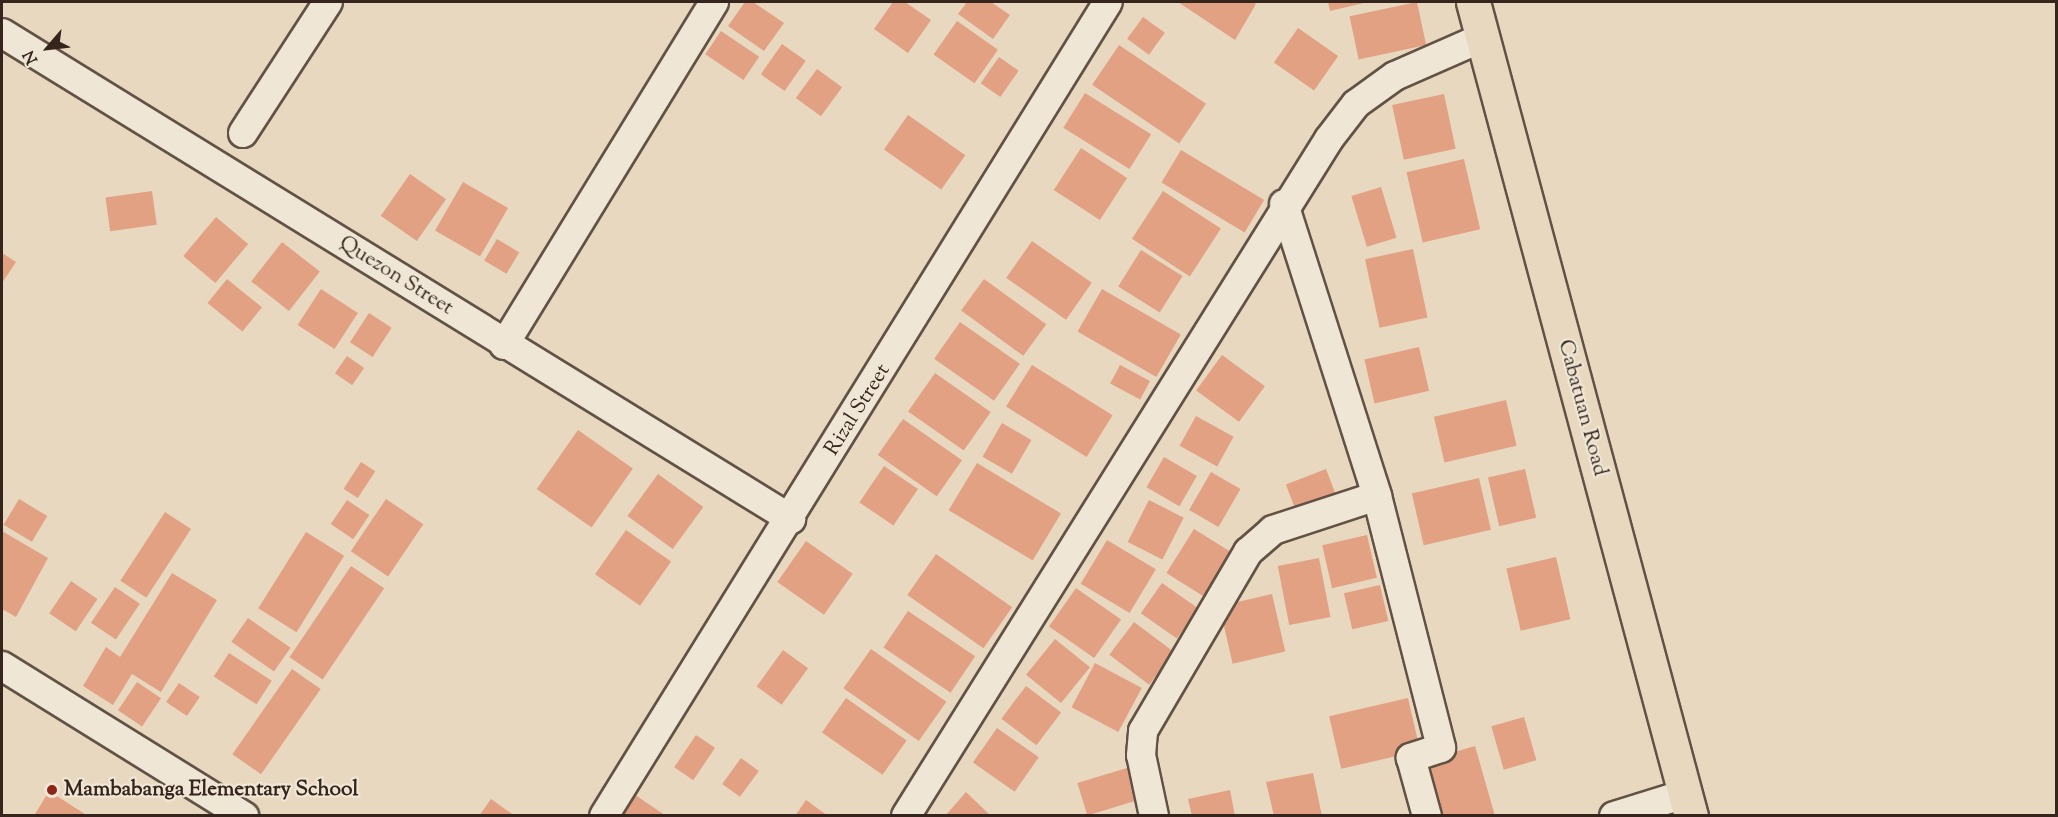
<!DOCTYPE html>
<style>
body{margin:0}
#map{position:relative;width:2058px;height:817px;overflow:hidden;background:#e7d8bf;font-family:"Sorts Mill Goudy",serif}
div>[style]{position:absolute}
.building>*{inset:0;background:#e3a184;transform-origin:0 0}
.roads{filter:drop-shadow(2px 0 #625246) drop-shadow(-2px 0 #625246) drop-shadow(0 2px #625246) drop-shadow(0 -2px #625246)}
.street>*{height:28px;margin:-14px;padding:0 14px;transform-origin:14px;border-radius:14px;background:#efe6d5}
.highway>*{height:33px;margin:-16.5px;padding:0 16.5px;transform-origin:16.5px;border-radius:16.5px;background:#e7d8bf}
.dots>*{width:16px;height:16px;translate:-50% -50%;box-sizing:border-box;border:3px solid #efe6d5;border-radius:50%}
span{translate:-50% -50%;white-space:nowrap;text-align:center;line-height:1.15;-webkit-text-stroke:4.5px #efe6d5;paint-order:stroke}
.street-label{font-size:21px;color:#36251d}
.poi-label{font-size:21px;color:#36251d;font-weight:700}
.left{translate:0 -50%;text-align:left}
.frame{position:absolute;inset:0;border:3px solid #36251d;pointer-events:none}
.north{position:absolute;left:18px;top:18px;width:60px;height:60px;-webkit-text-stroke:4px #efe6d5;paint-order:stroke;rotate:242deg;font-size:16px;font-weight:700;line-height:24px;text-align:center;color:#36251d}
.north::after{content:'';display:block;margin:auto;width:21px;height:27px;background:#36251d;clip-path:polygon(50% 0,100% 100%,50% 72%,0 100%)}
</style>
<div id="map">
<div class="building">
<i style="clip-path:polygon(745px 2px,753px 2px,784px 23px,764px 51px,728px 26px)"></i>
<i style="clip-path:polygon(893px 2px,905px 2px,931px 20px,908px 53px,874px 29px)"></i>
<i style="clip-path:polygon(967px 2px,991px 2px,1010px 15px,993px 39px,958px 14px)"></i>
<i style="clip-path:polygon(1178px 2px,1252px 2px,1256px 4px,1235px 40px)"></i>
<i style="clip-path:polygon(1328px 2px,1368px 2px,1330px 11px)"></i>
<i style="left:1417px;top:2px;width:44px;height:69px;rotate:78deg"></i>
<i style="left:1143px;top:17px;width:27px;height:27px;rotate:36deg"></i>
<i style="left:957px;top:21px;width:50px;height:41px;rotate:35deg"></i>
<i style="left:1298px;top:28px;width:49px;height:42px;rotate:35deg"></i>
<i style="left:721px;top:31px;width:46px;height:28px;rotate:34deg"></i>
<i style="left:782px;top:44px;width:29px;height:37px;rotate:35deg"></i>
<i style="left:1119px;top:45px;width:105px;height:48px;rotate:34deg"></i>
<i style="left:999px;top:57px;width:24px;height:32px;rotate:35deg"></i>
<i style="left:817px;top:69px;width:31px;height:36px;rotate:36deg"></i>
<i style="left:1085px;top:93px;width:78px;height:41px;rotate:32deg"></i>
<i style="left:1444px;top:94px;width:56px;height:53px;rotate:78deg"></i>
<i style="left:908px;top:115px;width:70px;height:42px;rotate:35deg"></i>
<i style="left:1081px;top:148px;width:55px;height:50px;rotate:33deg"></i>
<i style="left:1181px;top:150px;width:97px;height:38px;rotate:31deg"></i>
<i style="left:1464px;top:159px;width:72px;height:59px;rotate:77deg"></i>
<i style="left:410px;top:174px;width:44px;height:51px;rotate:35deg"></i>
<i style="left:463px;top:182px;width:52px;height:56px;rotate:30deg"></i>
<i style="left:1381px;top:187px;width:53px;height:31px;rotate:73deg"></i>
<i style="left:152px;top:191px;width:34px;height:47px;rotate:82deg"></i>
<i style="left:1163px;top:191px;width:69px;height:57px;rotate:33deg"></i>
<i style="left:216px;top:217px;width:42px;height:51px;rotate:40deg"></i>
<i style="left:497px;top:239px;width:26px;height:25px;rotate:31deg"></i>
<i style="left:1032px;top:241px;width:73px;height:45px;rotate:35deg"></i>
<i style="left:282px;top:242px;width:48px;height:50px;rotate:38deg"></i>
<i style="left:1413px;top:249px;width:70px;height:49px;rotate:78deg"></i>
<i style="left:1141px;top:250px;width:49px;height:43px;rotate:32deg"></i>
<i style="clip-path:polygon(2px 253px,16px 262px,2px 283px)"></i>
<i style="left:227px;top:279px;width:45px;height:31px;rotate:39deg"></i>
<i style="left:984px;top:279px;width:77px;height:39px;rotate:36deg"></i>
<i style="left:321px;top:289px;width:44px;height:43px;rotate:33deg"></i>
<i style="left:1102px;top:289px;width:91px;height:49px;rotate:30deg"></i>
<i style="left:369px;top:313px;width:27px;height:35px;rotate:33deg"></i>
<i style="left:960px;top:322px;width:73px;height:45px;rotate:35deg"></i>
<i style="left:1419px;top:347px;width:45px;height:56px;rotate:77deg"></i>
<i style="left:1222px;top:355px;width:53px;height:44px;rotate:36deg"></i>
<i style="left:347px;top:356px;width:21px;height:21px;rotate:35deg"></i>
<i style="left:1032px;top:365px;width:95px;height:49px;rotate:32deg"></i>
<i style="left:1120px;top:365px;width:34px;height:21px;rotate:28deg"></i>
<i style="left:935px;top:373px;width:68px;height:47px;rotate:35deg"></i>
<i style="left:1506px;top:400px;width:47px;height:74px;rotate:77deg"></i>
<i style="left:1196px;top:416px;width:43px;height:34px;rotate:29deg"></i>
<i style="left:903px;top:419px;width:72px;height:44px;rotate:35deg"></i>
<i style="left:1002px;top:423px;width:34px;height:39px;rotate:30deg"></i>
<i style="left:578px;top:430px;width:67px;height:72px;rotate:35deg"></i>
<i style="left:1164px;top:457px;width:38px;height:35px;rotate:30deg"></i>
<i style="left:361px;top:462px;width:17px;height:32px;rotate:33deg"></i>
<i style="left:977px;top:463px;width:98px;height:55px;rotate:31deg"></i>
<i style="left:884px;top:466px;width:41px;height:44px;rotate:34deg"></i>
<i style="left:1326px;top:469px;width:31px;height:43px;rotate:69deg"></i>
<i style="left:1525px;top:469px;width:50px;height:38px;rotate:77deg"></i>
<i style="left:1211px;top:472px;width:34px;height:44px;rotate:30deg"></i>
<i style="left:658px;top:474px;width:56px;height:52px;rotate:36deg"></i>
<i style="left:1479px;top:478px;width:53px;height:69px;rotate:77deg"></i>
<i style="left:19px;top:499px;width:33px;height:30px;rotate:31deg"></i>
<i style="left:386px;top:499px;width:45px;height:63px;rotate:34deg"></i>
<i style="left:347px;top:500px;width:27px;height:29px;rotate:34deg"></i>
<i style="left:1149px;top:500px;width:39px;height:47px;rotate:27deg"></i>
<i style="left:165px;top:512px;width:31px;height:82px;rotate:33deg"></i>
<i style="left:1194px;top:529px;width:45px;height:52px;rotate:32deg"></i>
<i style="left:626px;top:530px;width:55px;height:54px;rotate:35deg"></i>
<i style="clip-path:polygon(2px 531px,48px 558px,16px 617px,2px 609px)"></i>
<i style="left:306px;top:532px;width:45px;height:90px;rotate:32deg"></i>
<i style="left:1367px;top:535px;width:44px;height:46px;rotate:77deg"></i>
<i style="left:1107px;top:540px;width:57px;height:51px;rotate:31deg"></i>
<i style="left:806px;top:541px;width:57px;height:50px;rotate:35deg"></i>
<i style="left:936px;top:554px;width:93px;height:50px;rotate:35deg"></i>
<i style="left:1556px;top:557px;width:64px;height:51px;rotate:77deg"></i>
<i style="left:1319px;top:558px;width:60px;height:42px;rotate:79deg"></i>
<i style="left:351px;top:566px;width:40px;height:110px;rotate:34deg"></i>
<i style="clip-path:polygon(172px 573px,217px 600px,161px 692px,132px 674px,113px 705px,83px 686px,106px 647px,120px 657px)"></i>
<i style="left:71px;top:581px;width:32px;height:39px;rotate:34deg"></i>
<i style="left:1162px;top:583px;width:44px;height:37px;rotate:35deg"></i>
<i style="left:1380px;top:585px;width:37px;height:37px;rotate:77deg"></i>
<i style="left:115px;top:587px;width:30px;height:43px;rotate:34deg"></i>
<i style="left:1076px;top:588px;width:55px;height:47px;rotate:35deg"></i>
<i style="left:1272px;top:594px;width:59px;height:54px;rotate:77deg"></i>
<i style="left:908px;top:611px;width:81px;height:44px;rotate:34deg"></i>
<i style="left:248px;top:618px;width:52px;height:29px;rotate:35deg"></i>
<i style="left:1134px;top:622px;width:50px;height:41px;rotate:37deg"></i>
<i style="left:1055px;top:639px;width:45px;height:46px;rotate:39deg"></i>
<i style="left:871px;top:649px;width:92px;height:48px;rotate:35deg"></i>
<i style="left:783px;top:650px;width:31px;height:45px;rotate:36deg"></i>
<i style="left:229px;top:653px;width:51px;height:28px;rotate:33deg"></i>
<i style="left:1095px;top:663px;width:53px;height:50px;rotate:28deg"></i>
<i style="left:292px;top:669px;width:35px;height:104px;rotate:35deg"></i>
<i style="left:137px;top:682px;width:29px;height:34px;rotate:34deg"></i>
<i style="left:179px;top:683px;width:25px;height:23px;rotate:34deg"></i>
<i style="left:1026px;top:686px;width:44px;height:41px;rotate:37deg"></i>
<i style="left:846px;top:698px;width:74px;height:42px;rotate:35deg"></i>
<i style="left:1408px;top:698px;width:54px;height:81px;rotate:77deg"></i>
<i style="left:1524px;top:717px;width:45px;height:34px;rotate:74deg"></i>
<i style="left:997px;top:728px;width:51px;height:42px;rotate:35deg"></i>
<i style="left:696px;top:735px;width:23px;height:39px;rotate:34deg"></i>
<i style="clip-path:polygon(1475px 746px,1495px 816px,1436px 816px,1420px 762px)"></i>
<i style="left:741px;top:758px;width:22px;height:32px;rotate:36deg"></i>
<i style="left:1130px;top:767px;width:34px;height:55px;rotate:73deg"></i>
<i style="clip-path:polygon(1313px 773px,1322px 816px,1274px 816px,1266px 782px)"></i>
<i style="clip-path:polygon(1230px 790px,1235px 816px,1192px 816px,1188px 799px)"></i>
<i style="clip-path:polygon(49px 791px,88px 816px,34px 816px)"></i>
<i style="clip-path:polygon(966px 792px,991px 816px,945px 816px)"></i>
<i style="clip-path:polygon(634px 794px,666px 816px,619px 816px)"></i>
<i style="clip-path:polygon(491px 799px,515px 816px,479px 816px)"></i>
<i style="clip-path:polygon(806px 800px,828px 816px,795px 816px)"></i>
</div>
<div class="roads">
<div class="street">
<i style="left:2px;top:33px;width:927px;rotate:31.63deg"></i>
<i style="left:243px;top:133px;width:156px;rotate:-57deg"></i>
<i style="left:1284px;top:204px;width:306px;rotate:72.3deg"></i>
<i style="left:1377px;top:496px;width:260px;rotate:75.7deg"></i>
<i style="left:1441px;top:748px;width:32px;rotate:162deg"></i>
<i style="left:1411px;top:758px;width:60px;rotate:74.6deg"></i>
<i style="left:504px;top:345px;width:402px;rotate:-58.5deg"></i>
<i style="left:2px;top:666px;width:285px;rotate:31.8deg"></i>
<i style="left:604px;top:816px;width:957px;rotate:-58.24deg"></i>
<i style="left:906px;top:816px;width:798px;rotate:-58deg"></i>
<i style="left:1329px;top:139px;width:44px;rotate:-52.4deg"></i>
<i style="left:1356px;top:104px;width:48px;rotate:-35.7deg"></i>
<i style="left:1395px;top:76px;width:97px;rotate:-23.7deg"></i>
<i style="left:1154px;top:816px;width:62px;rotate:-102deg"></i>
<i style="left:1141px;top:755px;width:24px;rotate:-85deg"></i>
<i style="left:1143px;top:731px;width:208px;rotate:-59.6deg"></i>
<i style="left:1248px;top:552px;width:33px;rotate:-41deg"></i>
<i style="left:1273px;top:530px;width:109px;rotate:-18.1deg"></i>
<i style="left:1614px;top:816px;width:74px;rotate:-17.2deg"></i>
</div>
<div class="highway">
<i style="left:1473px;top:2px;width:843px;rotate:75.01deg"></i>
</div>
</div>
<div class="dots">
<i style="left:52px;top:790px;background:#8f2418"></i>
</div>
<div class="street-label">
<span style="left:396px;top:276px;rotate:32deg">Quezon Street</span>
<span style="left:1582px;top:408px;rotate:75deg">Cabatuan Road</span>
<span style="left:858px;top:410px;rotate:-58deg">Rizal Street</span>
</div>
<div class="poi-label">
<span class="left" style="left:64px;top:790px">Mambabanga Elementary School</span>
</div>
<div class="frame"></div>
<div class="north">N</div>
</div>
